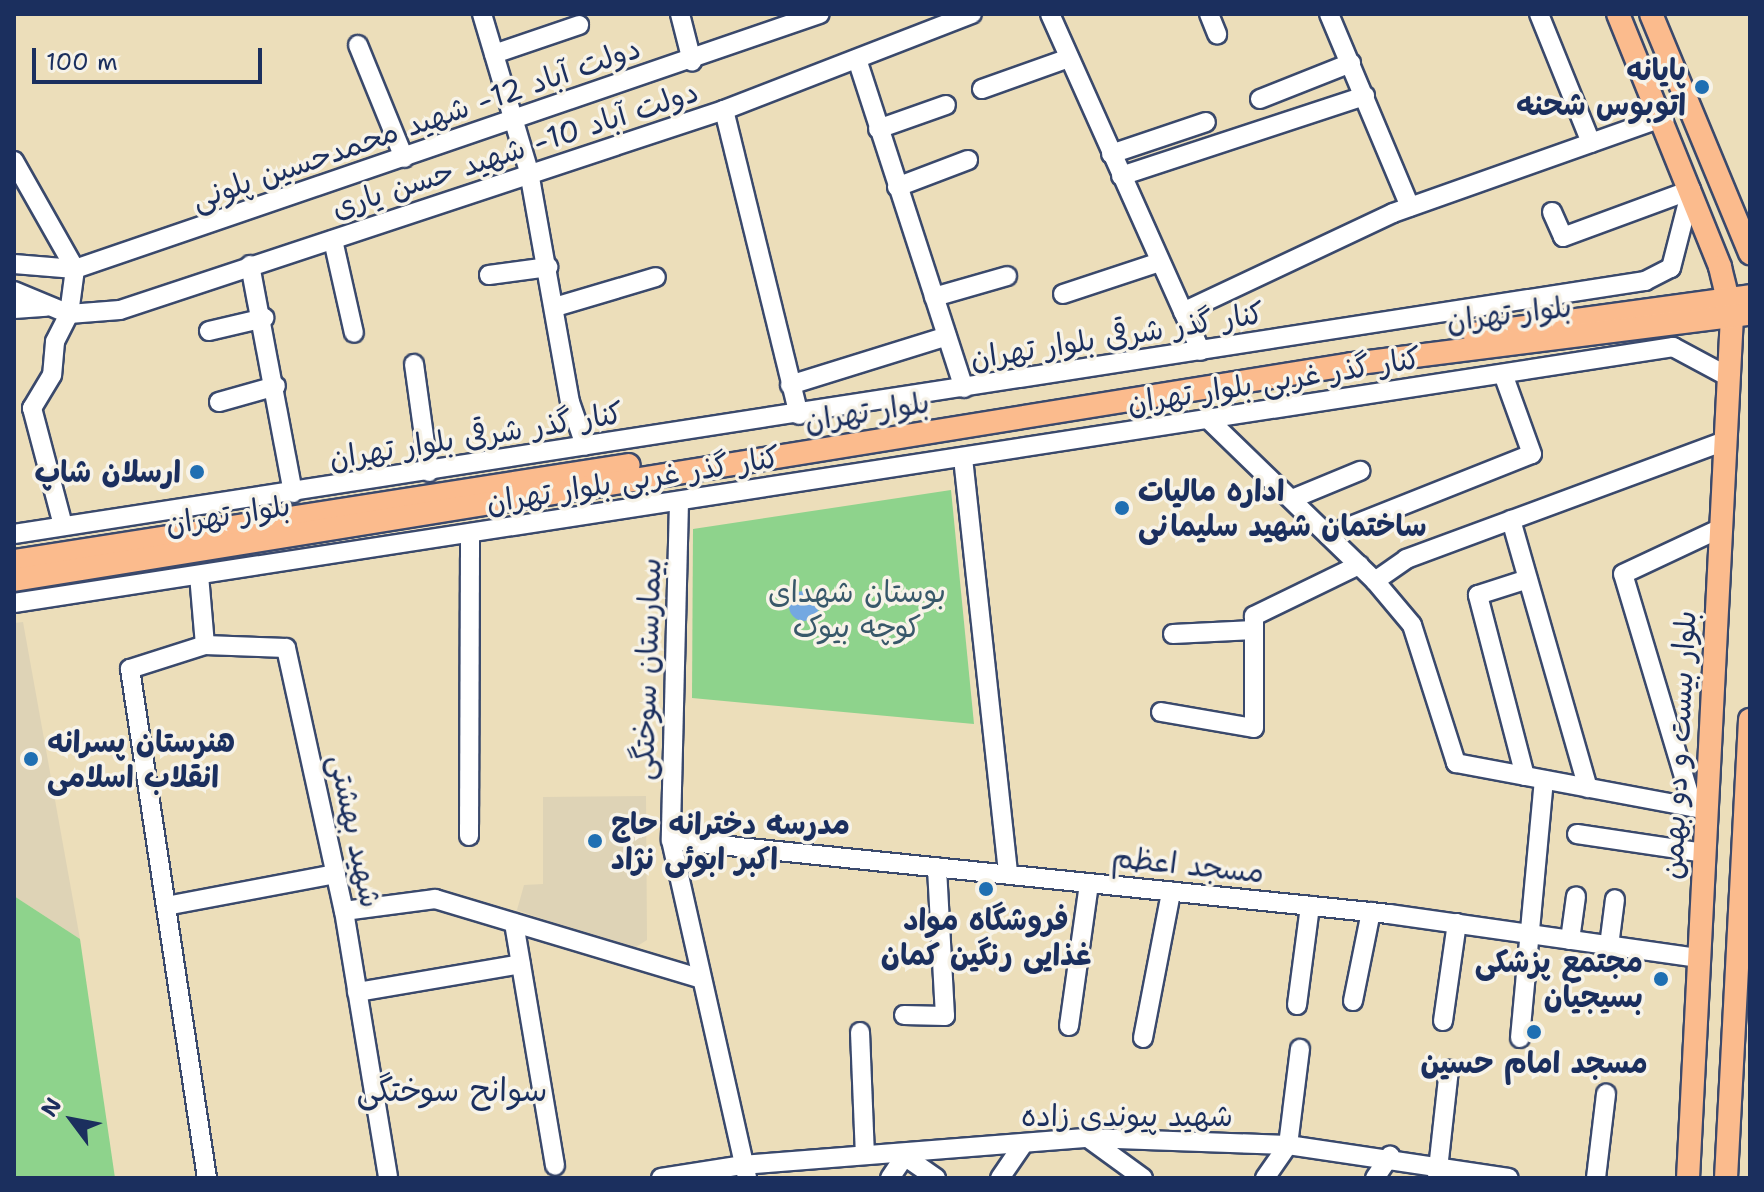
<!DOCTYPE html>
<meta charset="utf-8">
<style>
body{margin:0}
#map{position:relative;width:1764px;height:1192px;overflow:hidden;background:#ecdeba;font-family:"Shantell Sans","Playpen Sans Arabic",sans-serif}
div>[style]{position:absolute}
.built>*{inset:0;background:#ded3b6}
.green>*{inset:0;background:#8ed38c}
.water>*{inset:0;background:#74a8e1}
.round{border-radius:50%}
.roads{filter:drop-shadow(2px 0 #3a496c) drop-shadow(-2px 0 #3a496c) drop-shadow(0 2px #3a496c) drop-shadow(0 -2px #3a496c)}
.minor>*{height:18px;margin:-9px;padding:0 9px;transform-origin:9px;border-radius:9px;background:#fff}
.major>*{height:22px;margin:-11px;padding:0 11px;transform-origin:11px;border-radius:11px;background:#fbbb8d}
.dots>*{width:22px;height:22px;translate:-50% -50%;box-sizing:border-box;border:4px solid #f7f3e8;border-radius:50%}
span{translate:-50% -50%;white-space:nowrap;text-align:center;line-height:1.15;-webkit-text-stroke:7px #f7f3e8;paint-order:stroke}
.poi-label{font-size:30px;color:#1b2f5e;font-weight:700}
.right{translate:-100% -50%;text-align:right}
.left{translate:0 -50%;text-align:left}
.street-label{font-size:30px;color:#1b2f5e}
.park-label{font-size:30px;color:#38586a}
.neighbourhood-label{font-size:32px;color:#1b2f5e}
.frame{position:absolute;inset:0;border:16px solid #1b2f5e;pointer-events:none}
.north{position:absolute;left:32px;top:1080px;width:80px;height:80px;-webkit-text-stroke:6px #f7f3e8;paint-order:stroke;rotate:302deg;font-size:22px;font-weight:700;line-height:32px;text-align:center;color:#1b2f5e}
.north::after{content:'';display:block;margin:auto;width:28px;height:36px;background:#1b2f5e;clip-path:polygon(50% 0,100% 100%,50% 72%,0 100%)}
.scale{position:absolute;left:32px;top:48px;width:230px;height:36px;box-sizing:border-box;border:4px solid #1b2f5e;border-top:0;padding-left:10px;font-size:24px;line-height:28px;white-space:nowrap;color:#1b2f5e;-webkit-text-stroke:6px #f7f3e8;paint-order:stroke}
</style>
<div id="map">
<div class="built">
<i style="clip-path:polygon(23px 622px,80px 939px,14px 896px,14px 623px)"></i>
<i style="clip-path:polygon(646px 796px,647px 940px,631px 950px,517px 910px,524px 885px,543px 884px,543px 797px)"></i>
</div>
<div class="green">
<i style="clip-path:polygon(951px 490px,974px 724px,692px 698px,693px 529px)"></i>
<i style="clip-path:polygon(14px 896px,80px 939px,115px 1178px,14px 1178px)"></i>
</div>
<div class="water">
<i class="round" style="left:789px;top:591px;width:30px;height:30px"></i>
</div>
<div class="roads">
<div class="minor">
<i style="left:482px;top:14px;width:165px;rotate:73.4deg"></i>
<i style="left:529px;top:172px;width:234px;rotate:79.9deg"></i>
<i style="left:570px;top:402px;width:46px;rotate:70.8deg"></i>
<i style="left:680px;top:14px;width:49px;rotate:75.7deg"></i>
<i style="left:1050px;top:14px;width:369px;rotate:65.9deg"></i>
<i style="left:1209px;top:14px;width:22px;rotate:68deg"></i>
<i style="left:1329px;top:14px;width:209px;rotate:67.2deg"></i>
<i style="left:1539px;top:14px;width:139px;rotate:68deg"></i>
<i style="left:358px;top:45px;width:122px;rotate:67.8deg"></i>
<i style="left:494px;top:54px;width:90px;rotate:-18.8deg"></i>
<i style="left:857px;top:59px;width:346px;rotate:72deg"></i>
<i style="left:982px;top:89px;width:92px;rotate:-19.6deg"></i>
<i style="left:1260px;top:99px;width:98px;rotate:-21.6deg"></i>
<i style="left:724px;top:110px;width:314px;rotate:76.2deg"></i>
<i style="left:878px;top:129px;width:72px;rotate:-19.4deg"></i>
<i style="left:1111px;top:154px;width:100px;rotate:-18.6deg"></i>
<i style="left:14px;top:161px;width:124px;rotate:60.5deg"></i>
<i style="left:75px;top:269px;width:45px;rotate:97.6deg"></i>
<i style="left:69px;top:314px;width:31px;rotate:117deg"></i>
<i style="left:55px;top:342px;width:33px;rotate:95deg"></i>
<i style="left:52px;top:375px;width:39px;rotate:121deg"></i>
<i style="left:32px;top:408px;width:121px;rotate:75.2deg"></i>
<i style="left:1121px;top:176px;width:257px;rotate:-18.2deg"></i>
<i style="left:897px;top:187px;width:76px;rotate:-20.8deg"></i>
<i style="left:1552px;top:212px;width:27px;rotate:66deg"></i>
<i style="left:1563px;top:237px;width:136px;rotate:-20.2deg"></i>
<i style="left:333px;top:240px;width:95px;rotate:77.3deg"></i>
<i style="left:14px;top:264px;width:61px;rotate:4.7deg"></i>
<i style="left:75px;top:269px;width:787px;rotate:-18.9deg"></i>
<i style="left:250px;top:265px;width:232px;rotate:79.3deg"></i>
<i style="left:489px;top:275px;width:60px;rotate:-7.7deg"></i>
<i style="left:14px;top:291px;width:60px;rotate:22.7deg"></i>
<i style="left:69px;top:314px;width:51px;rotate:-4.5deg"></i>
<i style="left:120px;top:310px;width:636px;rotate:-18.32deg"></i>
<i style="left:724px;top:110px;width:266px;rotate:-21.2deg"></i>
<i style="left:1063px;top:294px;width:102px;rotate:-18.3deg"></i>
<i style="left:934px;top:297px;width:76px;rotate:-16deg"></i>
<i style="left:555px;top:307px;width:105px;rotate:-16.5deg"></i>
<i style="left:14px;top:309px;width:32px;rotate:-4deg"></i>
<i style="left:1183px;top:312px;width:232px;rotate:-25.2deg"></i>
<i style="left:1393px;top:213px;width:284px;rotate:-19.5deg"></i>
<i style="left:209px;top:331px;width:57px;rotate:-13.3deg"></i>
<i style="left:414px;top:364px;width:109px;rotate:82.1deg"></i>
<i style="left:790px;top:385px;width:164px;rotate:-17.3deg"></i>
<i style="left:219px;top:402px;width:59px;rotate:-15.7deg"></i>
<i style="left:1209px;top:420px;width:231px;rotate:44.1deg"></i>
<i style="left:1375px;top:581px;width:57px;rotate:49.9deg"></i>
<i style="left:1412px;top:625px;width:145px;rotate:72.3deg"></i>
<i style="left:1456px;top:763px;width:254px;rotate:10.6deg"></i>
<i style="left:963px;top:458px;width:419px;rotate:83.8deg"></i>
<i style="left:1292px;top:499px;width:74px;rotate:-22.4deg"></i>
<i style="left:679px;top:502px;width:338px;rotate:91.4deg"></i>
<i style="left:671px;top:840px;width:346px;rotate:77.3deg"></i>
<i style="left:1511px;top:520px;width:279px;rotate:74deg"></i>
<i style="left:14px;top:534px;width:1651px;rotate:-8.82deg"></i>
<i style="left:1645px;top:281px;width:29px;rotate:-27deg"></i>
<i style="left:1671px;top:268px;width:81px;rotate:-75.6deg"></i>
<i style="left:1328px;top:535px;width:219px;rotate:-21.7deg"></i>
<i style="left:1532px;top:454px;width:85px;rotate:-109.9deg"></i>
<i style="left:199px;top:575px;width:70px;rotate:85.1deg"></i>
<i style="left:205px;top:645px;width:81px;rotate:2.1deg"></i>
<i style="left:286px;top:648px;width:269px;rotate:77.6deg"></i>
<i style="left:344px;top:911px;width:269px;rotate:80.6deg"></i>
<i style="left:1375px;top:581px;width:38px;rotate:-35deg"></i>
<i style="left:1406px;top:559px;width:340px;rotate:-20.3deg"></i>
<i style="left:14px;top:603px;width:1679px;rotate:-8.77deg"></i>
<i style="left:1673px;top:347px;width:64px;rotate:28.2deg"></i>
<i style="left:1173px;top:634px;width:81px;rotate:-2.8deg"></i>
<i style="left:205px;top:645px;width:79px;rotate:162.3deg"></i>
<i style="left:130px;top:669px;width:515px;rotate:81.4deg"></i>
<i style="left:1161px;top:712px;width:94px;rotate:9.8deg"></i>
<i style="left:1254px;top:728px;width:112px;rotate:-90deg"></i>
<i style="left:1254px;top:616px;width:117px;rotate:-25.9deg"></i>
<i style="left:1525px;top:776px;width:187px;rotate:-104.6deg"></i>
<i style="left:1478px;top:595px;width:52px;rotate:-17.7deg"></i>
<i style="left:1693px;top:807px;width:243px;rotate:-106.7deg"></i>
<i style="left:1623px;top:574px;width:108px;rotate:-25.1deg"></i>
<i style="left:1577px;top:834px;width:128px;rotate:8.5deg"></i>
<i style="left:469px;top:836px;width:302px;rotate:-89.8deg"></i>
<i style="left:671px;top:840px;width:722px;rotate:5.88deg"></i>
<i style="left:1389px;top:914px;width:313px;rotate:8.1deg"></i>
<i style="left:166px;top:906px;width:173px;rotate:-10.7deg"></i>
<i style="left:344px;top:911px;width:92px;rotate:-7.5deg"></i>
<i style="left:435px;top:899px;width:278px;rotate:16.7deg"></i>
<i style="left:514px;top:923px;width:246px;rotate:80.4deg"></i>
<i style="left:1570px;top:940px;width:44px;rotate:-82.2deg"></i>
<i style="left:1609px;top:946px;width:47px;rotate:-82.7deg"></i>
<i style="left:357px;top:992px;width:166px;rotate:-9.7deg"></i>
<i style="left:1353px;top:1001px;width:91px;rotate:-78.6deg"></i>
<i style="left:1297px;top:1005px;width:100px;rotate:-82.5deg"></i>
<i style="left:904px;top:1015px;width:41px;rotate:1.4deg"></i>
<i style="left:945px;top:1016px;width:149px;rotate:-93.1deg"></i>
<i style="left:1443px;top:1021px;width:99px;rotate:-81.9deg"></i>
<i style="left:1069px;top:1026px;width:144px;rotate:-82deg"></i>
<i style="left:860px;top:1032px;width:123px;rotate:87.7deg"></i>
<i style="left:1143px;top:1038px;width:149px;rotate:-79.1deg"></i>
<i style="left:1520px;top:1038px;width:259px;rotate:-84.7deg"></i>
<i style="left:1088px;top:1138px;width:68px;rotate:36deg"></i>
<i style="left:900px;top:1153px;width:44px;rotate:34.8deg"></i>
<i style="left:661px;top:1178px;width:82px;rotate:-9.1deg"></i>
<i style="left:742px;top:1165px;width:347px;rotate:-4.5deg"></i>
<i style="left:1088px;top:1138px;width:200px;rotate:2deg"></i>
<i style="left:1288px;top:1145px;width:223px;rotate:8.5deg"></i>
<i style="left:890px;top:1178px;width:27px;rotate:-56deg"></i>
<i style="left:1000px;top:1178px;width:42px;rotate:-55.6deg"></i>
<i style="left:1265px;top:1178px;width:40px;rotate:-55.1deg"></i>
<i style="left:1288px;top:1145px;width:97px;rotate:-82.9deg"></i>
<i style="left:1375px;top:1178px;width:27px;rotate:-56deg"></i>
<i style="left:1437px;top:1178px;width:109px;rotate:-83.7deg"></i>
<i style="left:1596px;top:1178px;width:85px;rotate:-83.2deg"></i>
</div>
<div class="major">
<i style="left:1618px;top:14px;width:273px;rotate:68deg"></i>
<i style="left:1720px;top:267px;width:50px;rotate:76.2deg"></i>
<i style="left:1732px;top:316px;width:863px;rotate:92.92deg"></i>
<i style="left:1651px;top:14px;width:259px;rotate:67.5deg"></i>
<i style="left:1474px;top:334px;width:279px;rotate:-7.8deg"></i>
<i style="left:14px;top:561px;width:622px;rotate:-8.87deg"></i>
<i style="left:14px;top:580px;width:1355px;rotate:-9.17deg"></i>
<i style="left:1352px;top:364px;width:401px;rotate:-7.2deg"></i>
<i style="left:1726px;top:1178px;width:459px;rotate:-87deg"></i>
</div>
</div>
<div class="dots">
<i style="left:1702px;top:87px;background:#1f6fb2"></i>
<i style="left:197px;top:472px;background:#1f6fb2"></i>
<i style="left:1122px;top:508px;background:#1f6fb2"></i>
<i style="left:31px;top:759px;background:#1f6fb2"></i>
<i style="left:595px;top:841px;background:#1f6fb2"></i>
<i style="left:986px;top:889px;background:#1f6fb2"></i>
<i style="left:1661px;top:979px;background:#1f6fb2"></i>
<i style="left:1534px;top:1032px;background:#1f6fb2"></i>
</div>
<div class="poi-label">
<span class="right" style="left:1686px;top:87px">پایانه<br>اتوبوس شحنه</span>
<span class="right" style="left:181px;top:472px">ارسلان شاپ</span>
<span class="left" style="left:1138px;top:508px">اداره مالیات<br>ساختمان شهید سلیمانی</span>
<span class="left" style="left:47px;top:759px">هنرستان پسرانه<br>انقلاب اسلامی</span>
<span class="left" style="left:611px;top:841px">مدرسه دخترانه حاج<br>اکبر ابوئی نژاد</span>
<span style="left:986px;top:937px">فروشگاه مواد<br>غذایی رنگین کمان</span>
<span class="right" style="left:1643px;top:979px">مجتمع پزشکی<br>بسیجیان</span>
<span style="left:1534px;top:1063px">مسجد امام حسین</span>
</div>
<div class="street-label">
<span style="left:416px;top:124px;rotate:-19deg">دولت آباد 12- شهید محمدحسین پلونی</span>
<span style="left:515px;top:150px;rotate:-18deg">دولت آباد 10- شهید حسن یاری</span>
<span style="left:1509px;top:314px;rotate:-7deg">بلوار تهران</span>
<span style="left:1117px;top:336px;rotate:-9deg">کنار گذر شرقی بلوار تهران</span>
<span style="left:1274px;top:381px;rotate:-9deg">کنار گذر غربی بلوار تهران</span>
<span style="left:867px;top:412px;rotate:-9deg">بلوار تهران</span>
<span style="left:476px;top:436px;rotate:-9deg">کنار گذر شرقی بلوار تهران</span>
<span style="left:633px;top:480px;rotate:-9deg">کنار گذر غربی بلوار تهران</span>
<span style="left:228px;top:515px;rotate:-9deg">بلوار تهران</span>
<span style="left:647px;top:669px;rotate:-88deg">بیمارستان سوختگی</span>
<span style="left:1679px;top:745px;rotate:-87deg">بلوار بیست و دو بهمن</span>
<span style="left:355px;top:831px;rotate:78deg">شهید بهشتی</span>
<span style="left:1188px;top:865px;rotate:6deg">مسجد اعظم</span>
<span style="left:1127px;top:1116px">شهید پیوندی زاده</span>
</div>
<div class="park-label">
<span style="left:857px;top:609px">بوستان شهدای<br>کوچه بیوک</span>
</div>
<div class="neighbourhood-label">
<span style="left:452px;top:1090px">سوانح سوختگی</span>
</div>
<div class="frame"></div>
<div class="north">N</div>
<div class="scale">100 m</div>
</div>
